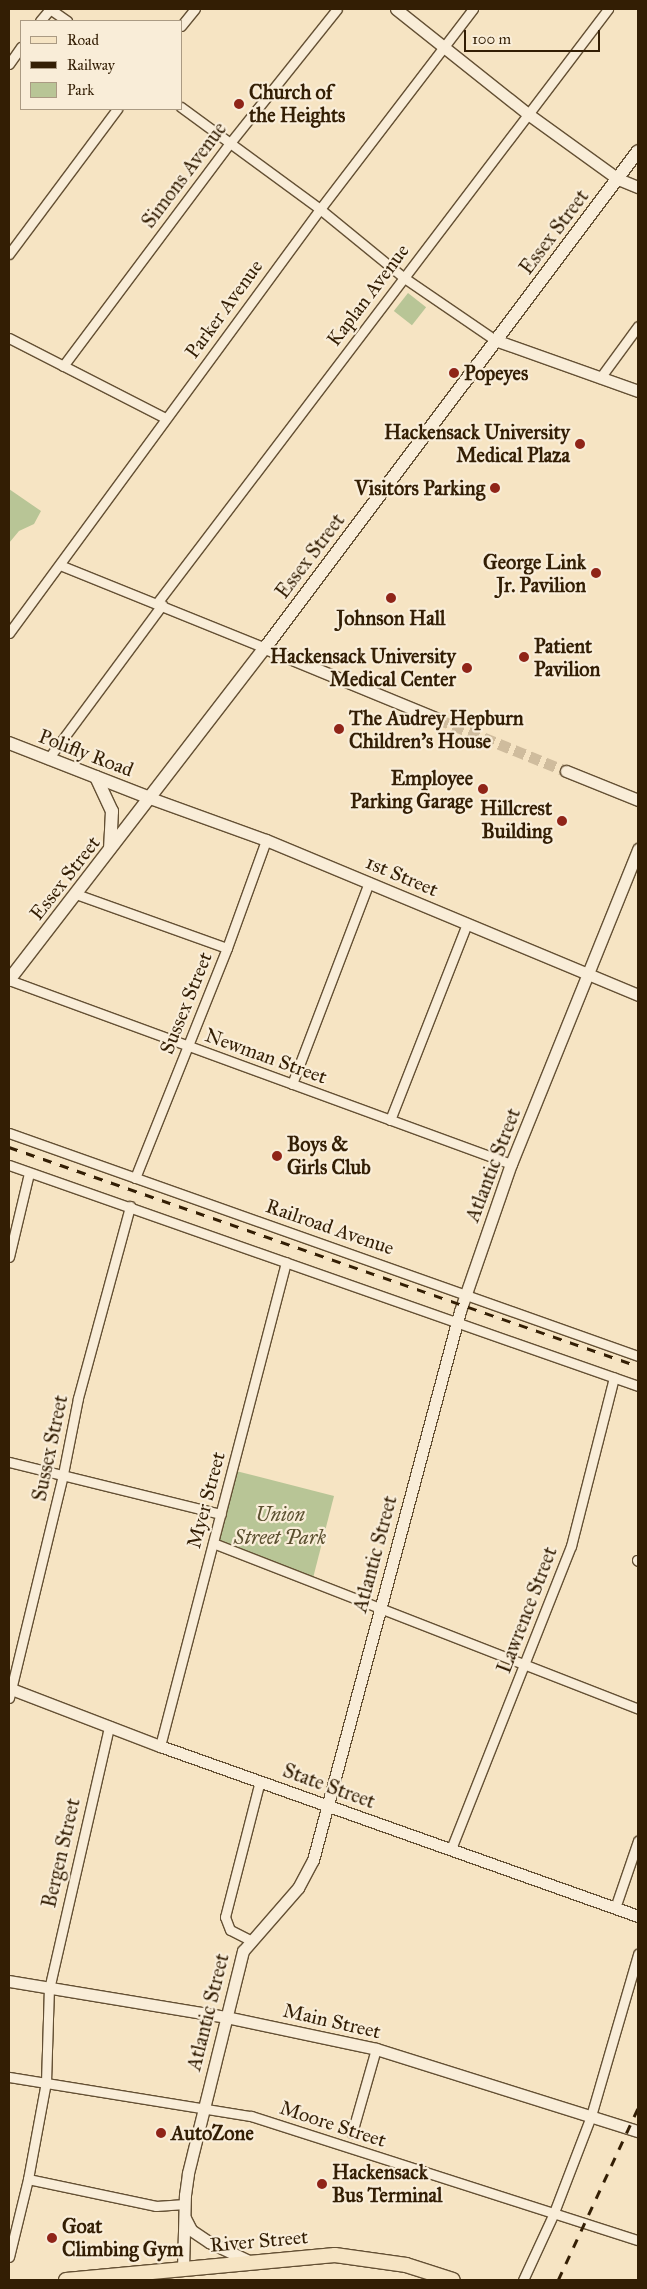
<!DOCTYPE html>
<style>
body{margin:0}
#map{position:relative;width:647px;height:2289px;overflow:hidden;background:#f6e4c3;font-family:"IM FELL Great Primer",serif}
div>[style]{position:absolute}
.green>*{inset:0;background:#b8c596;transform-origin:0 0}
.tertiary-tunnel>*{height:11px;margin-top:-5.5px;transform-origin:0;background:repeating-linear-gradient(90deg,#cfbc9d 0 11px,transparent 0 16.5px)}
.roads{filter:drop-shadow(1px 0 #645034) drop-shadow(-1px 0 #645034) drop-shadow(0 1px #645034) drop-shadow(0 -1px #645034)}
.minor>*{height:9px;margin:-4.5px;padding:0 4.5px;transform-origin:4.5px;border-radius:4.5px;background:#f9edd8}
.tertiary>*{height:11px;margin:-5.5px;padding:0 5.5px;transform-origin:5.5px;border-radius:5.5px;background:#f9edd8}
.secondary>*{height:12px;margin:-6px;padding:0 6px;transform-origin:6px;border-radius:6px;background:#f9edd8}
.primary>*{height:14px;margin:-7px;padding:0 7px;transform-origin:7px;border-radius:7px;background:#f6e4c3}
.rail>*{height:2.5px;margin-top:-1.25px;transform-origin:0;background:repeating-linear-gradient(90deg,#331e04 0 9px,transparent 0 18px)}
.dots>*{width:14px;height:14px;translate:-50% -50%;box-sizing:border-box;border:2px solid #f9edd8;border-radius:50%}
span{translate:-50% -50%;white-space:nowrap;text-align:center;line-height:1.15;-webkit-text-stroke:4.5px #f9edd8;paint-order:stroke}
.poi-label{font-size:20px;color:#331e04;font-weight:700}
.left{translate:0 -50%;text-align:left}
.right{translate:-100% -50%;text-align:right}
.street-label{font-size:20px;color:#331e04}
.park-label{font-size:20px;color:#5b5030;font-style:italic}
.frame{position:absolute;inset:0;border:10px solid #331e04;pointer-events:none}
.legend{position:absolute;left:20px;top:20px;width:162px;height:90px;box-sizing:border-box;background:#f9edd8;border:1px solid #aa9a83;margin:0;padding:6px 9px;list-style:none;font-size:15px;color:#331e04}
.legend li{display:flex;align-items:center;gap:10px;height:25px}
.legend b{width:25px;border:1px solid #aa9a83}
.scale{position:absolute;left:464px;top:30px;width:136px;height:22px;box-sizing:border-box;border:2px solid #331e04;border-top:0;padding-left:6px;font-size:15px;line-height:18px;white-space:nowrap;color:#331e04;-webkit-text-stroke:4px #f9edd8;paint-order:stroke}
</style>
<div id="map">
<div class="green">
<i style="left:408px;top:293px;width:23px;height:23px;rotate:38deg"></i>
<i style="clip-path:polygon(9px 489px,41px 511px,34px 524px,19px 531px,9px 543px)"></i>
<i style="clip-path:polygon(232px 1470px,334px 1496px,312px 1582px,213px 1543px)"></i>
</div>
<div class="tertiary-tunnel">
<i style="left:438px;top:719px;width:138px;rotate:22.1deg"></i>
</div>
<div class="roads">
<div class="minor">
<i style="left:50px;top:9px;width:21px;rotate:35deg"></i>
<i style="left:40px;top:21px;width:16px;rotate:-50deg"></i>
<i style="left:181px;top:26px;width:22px;rotate:-51deg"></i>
<i style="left:9px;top:64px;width:21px;rotate:-55deg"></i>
<i style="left:181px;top:107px;width:172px;rotate:36.3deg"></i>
<i style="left:320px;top:209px;width:107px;rotate:39.3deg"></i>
<i style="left:403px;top:277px;width:112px;rotate:34.4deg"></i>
<i style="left:9px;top:254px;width:181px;rotate:-53.3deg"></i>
<i style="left:9px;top:338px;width:175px;rotate:27.1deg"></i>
<i style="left:63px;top:366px;width:279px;rotate:-53.2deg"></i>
<i style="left:230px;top:143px;width:171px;rotate:-51.4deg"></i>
<i style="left:600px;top:378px;width:64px;rotate:-53.8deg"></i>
<i style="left:60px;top:565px;width:221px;rotate:22deg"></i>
<i style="left:157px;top:603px;width:746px;rotate:-52.79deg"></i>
<i style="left:9px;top:633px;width:526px;rotate:-53.74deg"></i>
<i style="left:320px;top:209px;width:252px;rotate:-52.6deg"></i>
<i style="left:48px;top:759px;width:192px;rotate:-53.5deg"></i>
<i style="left:76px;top:894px;width:160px;rotate:19.7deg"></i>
<i style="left:9px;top:980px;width:535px;rotate:20.13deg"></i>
<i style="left:292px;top:1084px;width:216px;rotate:-69.1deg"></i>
<i style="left:390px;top:1120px;width:211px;rotate:-68.6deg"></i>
<i style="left:9px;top:1133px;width:667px;rotate:19.52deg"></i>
<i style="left:9px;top:1165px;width:667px;rotate:19.36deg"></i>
<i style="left:135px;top:1178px;width:248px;rotate:-68.2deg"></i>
<i style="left:227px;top:948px;width:115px;rotate:-70.1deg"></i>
<i style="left:9px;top:1257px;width:86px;rotate:-76.6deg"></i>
<i style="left:9px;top:1462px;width:218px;rotate:13.8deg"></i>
<i style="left:213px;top:1543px;width:456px;rotate:21.3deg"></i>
<i style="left:637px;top:1560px;width:1px;rotate:45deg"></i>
<i style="left:9px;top:1698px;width:230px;rotate:-76.4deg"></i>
<i style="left:63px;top:1474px;width:77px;rotate:-78.8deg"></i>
<i style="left:78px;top:1398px;width:199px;rotate:-74.8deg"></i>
<i style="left:160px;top:1746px;width:500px;rotate:-75.41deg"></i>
<i style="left:451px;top:1849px;width:326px;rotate:-68.4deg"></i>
<i style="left:571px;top:1546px;width:174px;rotate:-75.7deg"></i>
<i style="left:615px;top:1908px;width:71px;rotate:-71.1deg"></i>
<i style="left:250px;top:1940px;width:22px;rotate:-153deg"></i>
<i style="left:230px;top:1930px;width:14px;rotate:-111deg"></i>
<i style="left:225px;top:1917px;width:140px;rotate:-75.6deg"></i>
<i style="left:9px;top:2077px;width:245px;rotate:9.2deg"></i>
<i style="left:251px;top:2116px;width:406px;rotate:17.8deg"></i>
<i style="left:352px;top:2133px;width:87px;rotate:-74.1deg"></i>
<i style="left:28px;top:2179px;width:131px;rotate:11.9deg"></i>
<i style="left:156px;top:2206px;width:29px;rotate:-4deg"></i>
<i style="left:9px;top:2257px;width:80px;rotate:-76.3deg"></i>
<i style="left:28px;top:2179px;width:99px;rotate:-79.5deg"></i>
<i style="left:46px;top:2082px;width:93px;rotate:-88.2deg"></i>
<i style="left:49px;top:1989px;width:270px;rotate:-77.1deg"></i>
<i style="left:523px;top:2280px;width:72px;rotate:-65.2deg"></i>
<i style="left:553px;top:2215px;width:106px;rotate:-69deg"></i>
<i style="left:591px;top:2116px;width:169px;rotate:-73.8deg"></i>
</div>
<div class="tertiary">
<i style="left:396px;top:9px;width:169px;rotate:38.5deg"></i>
<i style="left:528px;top:114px;width:111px;rotate:35.8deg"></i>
<i style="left:618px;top:179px;width:22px;rotate:22deg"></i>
<i style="left:495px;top:340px;width:152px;rotate:19.6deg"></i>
<i style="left:265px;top:648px;width:187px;rotate:22.3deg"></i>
<i style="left:566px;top:771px;width:78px;rotate:21.9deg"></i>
<i style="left:150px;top:798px;width:123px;rotate:19.9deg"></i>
<i style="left:266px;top:840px;width:403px;rotate:22.6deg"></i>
<i style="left:9px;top:1688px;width:162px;rotate:21deg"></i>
<i style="left:160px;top:1746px;width:507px;rotate:19.58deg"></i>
<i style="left:9px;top:1981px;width:220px;rotate:9.4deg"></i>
<i style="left:226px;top:2017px;width:153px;rotate:12deg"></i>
<i style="left:376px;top:2049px;width:275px;rotate:17.4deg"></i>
<i style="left:185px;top:2218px;width:13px;rotate:63deg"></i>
<i style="left:191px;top:2230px;width:22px;rotate:34deg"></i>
<i style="left:209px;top:2242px;width:44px;rotate:25.4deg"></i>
<i style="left:183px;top:2269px;width:74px;rotate:-88.5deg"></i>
<i style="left:185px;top:2195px;width:22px;rotate:-82deg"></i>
<i style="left:188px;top:2173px;width:229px;rotate:-76.1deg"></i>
<i style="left:243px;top:1951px;width:84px;rotate:-48.9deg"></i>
<i style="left:298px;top:1888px;width:32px;rotate:-62deg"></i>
<i style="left:313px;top:1860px;width:568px;rotate:-75.01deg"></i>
<i style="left:460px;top:1311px;width:156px;rotate:-70.9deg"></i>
<i style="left:511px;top:1164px;width:340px;rotate:-68deg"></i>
</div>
<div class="secondary">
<i style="left:9px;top:743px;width:151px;rotate:21.3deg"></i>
<i style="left:96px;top:777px;width:38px;rotate:65deg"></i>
<i style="left:112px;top:811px;width:37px;rotate:93deg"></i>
<i style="left:9px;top:980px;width:419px;rotate:-52.4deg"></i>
<i style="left:265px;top:648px;width:621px;rotate:-53.11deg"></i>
</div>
<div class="primary">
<i style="left:66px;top:2280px;width:270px;rotate:-5.3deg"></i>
<i style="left:335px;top:2255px;width:72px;rotate:8deg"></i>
<i style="left:406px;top:2265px;width:49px;rotate:17.7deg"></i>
</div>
</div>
<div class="rail">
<i style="left:9px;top:1147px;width:666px;rotate:19.2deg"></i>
<i style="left:558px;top:2280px;width:190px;rotate:-65.1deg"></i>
</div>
<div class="dots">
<i style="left:239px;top:104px;background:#8f2418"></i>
<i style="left:454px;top:373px;background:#8f2418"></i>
<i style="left:580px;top:444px;background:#8f2418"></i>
<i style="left:495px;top:488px;background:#8f2418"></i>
<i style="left:596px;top:573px;background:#8f2418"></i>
<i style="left:391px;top:598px;background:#8f2418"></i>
<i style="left:524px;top:657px;background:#8f2418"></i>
<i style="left:467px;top:668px;background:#8f2418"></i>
<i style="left:339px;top:729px;background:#8f2418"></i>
<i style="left:483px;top:789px;background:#8f2418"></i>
<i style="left:562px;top:821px;background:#8f2418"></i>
<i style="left:277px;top:1156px;background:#8f2418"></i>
<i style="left:161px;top:2133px;background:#8f2418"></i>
<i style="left:322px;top:2184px;background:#8f2418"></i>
<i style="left:52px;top:2238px;background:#8f2418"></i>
</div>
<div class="poi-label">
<span class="left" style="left:249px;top:104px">Church of<br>the Heights</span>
<span class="left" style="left:464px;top:373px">Popeyes</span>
<span class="right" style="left:570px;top:444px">Hackensack University<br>Medical Plaza</span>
<span class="right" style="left:485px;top:488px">Visitors Parking</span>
<span class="right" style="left:586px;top:574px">George Link<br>Jr. Pavilion</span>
<span style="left:391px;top:618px">Johnson Hall</span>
<span class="left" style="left:534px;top:658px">Patient<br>Pavilion</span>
<span class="right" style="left:456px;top:668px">Hackensack University<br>Medical Center</span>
<span class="left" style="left:349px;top:730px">The Audrey Hepburn<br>Children's House</span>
<span class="right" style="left:473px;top:790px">Employee<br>Parking Garage</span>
<span class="right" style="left:552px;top:820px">Hillcrest<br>Building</span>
<span class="left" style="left:287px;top:1156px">Boys &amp;<br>Girls Club</span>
<span class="left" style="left:171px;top:2133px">AutoZone</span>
<span class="left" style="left:332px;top:2184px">Hackensack<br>Bus Terminal</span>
<span class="left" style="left:62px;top:2238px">Goat<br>Climbing Gym</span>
</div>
<div class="street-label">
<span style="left:184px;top:175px;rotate:-53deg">Simons Avenue</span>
<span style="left:554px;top:232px;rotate:-53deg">Essex Street</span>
<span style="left:368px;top:295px;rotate:-53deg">Kaplan Avenue</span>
<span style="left:224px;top:309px;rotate:-54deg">Parker Avenue</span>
<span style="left:310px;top:556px;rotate:-53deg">Essex Street</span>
<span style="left:86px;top:753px;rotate:21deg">Polifly Road</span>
<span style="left:402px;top:876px;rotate:23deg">1st Street</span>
<span style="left:65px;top:878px;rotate:-52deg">Essex Street</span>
<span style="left:186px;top:1003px;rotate:-68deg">Sussex Street</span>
<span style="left:266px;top:1056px;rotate:20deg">Newman Street</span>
<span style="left:493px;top:1165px;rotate:-69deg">Atlantic Street</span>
<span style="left:330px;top:1227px;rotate:19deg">Railroad Avenue</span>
<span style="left:50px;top:1448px;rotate:-78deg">Sussex Street</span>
<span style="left:206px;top:1500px;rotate:-75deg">Myer Street</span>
<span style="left:375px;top:1554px;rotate:-75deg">Atlantic Street</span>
<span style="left:527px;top:1610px;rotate:-69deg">Lawrence Street</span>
<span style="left:329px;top:1786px;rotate:20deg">State Street</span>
<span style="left:61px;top:1853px;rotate:-77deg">Bergen Street</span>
<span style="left:208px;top:2012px;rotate:-76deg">Atlantic Street</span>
<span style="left:332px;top:2021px;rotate:13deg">Main Street</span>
<span style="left:333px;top:2124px;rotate:18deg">Moore Street</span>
<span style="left:259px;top:2241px;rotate:-5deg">River Street</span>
</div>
<div class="park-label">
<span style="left:280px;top:1526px">Union<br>Street Park</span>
</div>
<div class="frame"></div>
<ul class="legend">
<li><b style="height:6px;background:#f6e4c3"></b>Road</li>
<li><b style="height:6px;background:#331e04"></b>Railway</li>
<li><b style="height:14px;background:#b8c596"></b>Park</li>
</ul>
<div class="scale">100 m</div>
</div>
